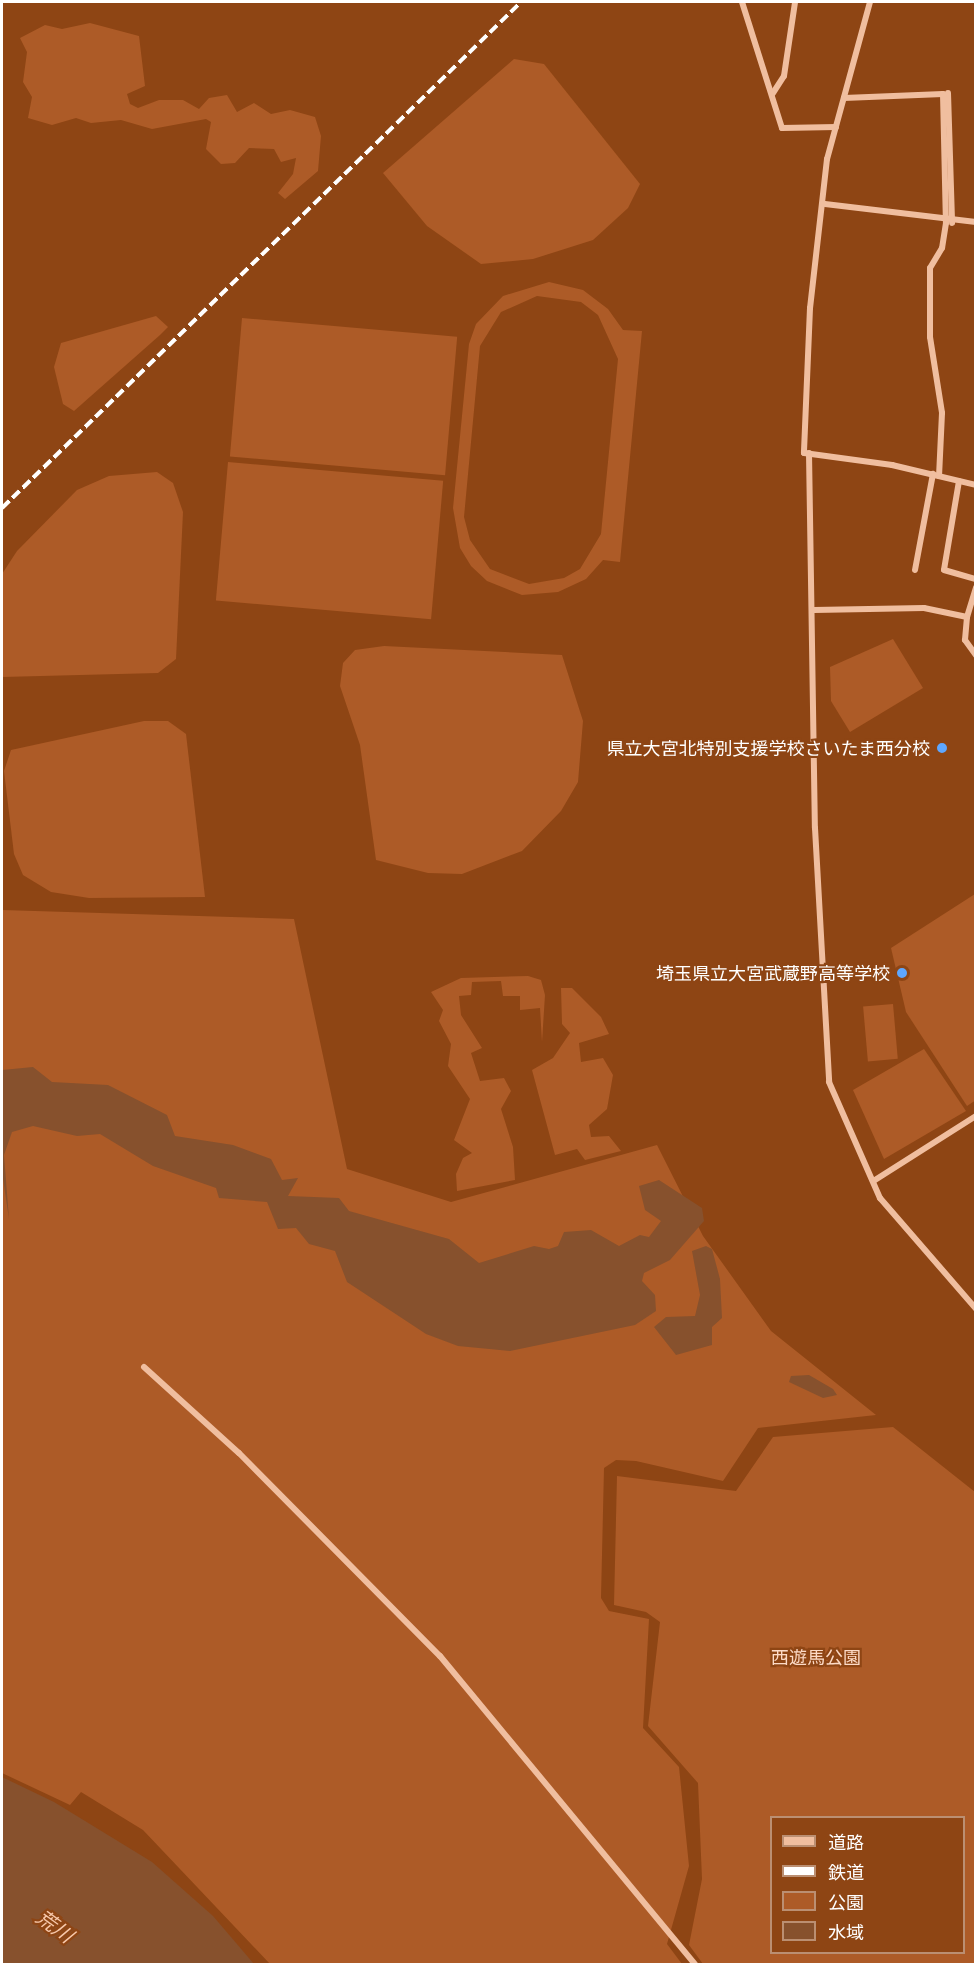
<!DOCTYPE html>
<meta charset="utf-8">
<style>
body{margin:0}
#map{position:relative;width:977px;height:1966px;overflow:hidden;background:#8e4514;font-family:Barlow,"Noto Sans JP",sans-serif}
div>[style]{position:absolute}
.green>*{inset:0;background:#ad5b27;transform-origin:0 0}
.water>*{inset:0;background:#87512d}
.minor>*{height:6px;margin:-3px;padding:0 3px;transform-origin:3px;border-radius:3px;background:#f0be9f}
.rail>*{height:4px;margin-top:-2px;transform-origin:0;background:repeating-linear-gradient(90deg,#fff 0 10px,transparent 0 14.5px)}
.dots>*{width:16px;height:16px;translate:-50% -50%;box-sizing:border-box;border:3px solid #8e4514;border-radius:50%}
span{translate:-50% -50%;white-space:nowrap;text-align:center;line-height:1.15;-webkit-text-stroke:4.5px #8e4514;paint-order:stroke}
.poi-label{font-size:18px;color:#fff}
.right{translate:-100% -50%;text-align:right}
.park-label{font-size:18px;color:#fcdac6}
.water-label{font-size:20px;color:#f7c8ab;font-style:italic}
.frame{position:absolute;inset:0;border:3px solid #fff;pointer-events:none}
.legend{position:absolute;left:770px;top:1816px;width:195px;height:138px;box-sizing:border-box;background:#8e4514;border:2px solid #bb8f72;margin:0;padding:8px 10px;list-style:none;font-size:18px;color:#fff}
.legend li{display:flex;align-items:center;gap:12px;height:30px}
.legend b{width:30px;border:2px solid #bb8f72}
</style>
<div id="map">
<div class="green">
<i style="clip-path:polygon(90px 23px,139px 36px,145px 86px,127px 94px,130px 104px,138px 108px,159px 100px,183px 100px,199px 109px,209px 98px,227px 95px,237px 112px,254px 103px,271px 114px,290px 110px,315px 117px,321px 136px,318px 171px,285px 199px,278px 193px,293px 174px,296px 158px,281px 162px,274px 149px,249px 148px,235px 163px,221px 164px,206px 149px,211px 122px,206px 119px,152px 129px,121px 120px,91px 123px,76px 118px,52px 125px,28px 118px,32px 97px,23px 82px,27px 52px,20px 38px,45px 25px,62px 29px)"></i>
<i style="clip-path:polygon(514px 59px,544px 64px,640px 184px,628px 208px,593px 240px,533px 259px,481px 264px,427px 226px,383px 173px)"></i>
<i style="clip-path:polygon(evenodd,549px 282px,583px 290px,608px 309px,623px 330px,642px 331px,620px 562px,603px 560px,586px 579px,558px 592px,522px 595px,487px 581px,471px 566px,460px 548px,453px 508px,469px 344px,476px 324px,503px 296px,549px 282px,537px 296px,581px 302px,598px 315px,618px 359px,601px 534px,580px 569px,564px 578px,529px 584px,490px 569px,470px 540px,464px 517px,480px 346px,501px 312px,537px 296px)"></i>
<i style="clip-path:polygon(156px 316px,168px 327px,160px 335px,74px 411px,63px 404px,54px 367px,61px 343px)"></i>
<i style="left:242px;top:318px;width:216px;height:139px;rotate:5deg"></i>
<i style="left:228px;top:462px;width:216px;height:139px;rotate:5deg"></i>
<i style="clip-path:polygon(157px 472px,173px 483px,183px 512px,176px 659px,158px 673px,2px 677px,2px 574px,17px 551px,77px 490px,109px 476px)"></i>
<i style="clip-path:polygon(893px 639px,923px 688px,850px 732px,831px 701px,830px 667px)"></i>
<i style="clip-path:polygon(384px 646px,562px 655px,583px 721px,578px 782px,561px 811px,522px 851px,462px 874px,428px 873px,376px 860px,360px 745px,340px 686px,343px 663px,355px 650px)"></i>
<i style="clip-path:polygon(144px 721px,168px 721px,186px 734px,205px 897px,89px 898px,51px 892px,23px 875px,14px 854px,4px 771px,11px 750px)"></i>
<i style="clip-path:polygon(975px 894px,976px 1100px,967px 1106px,906px 1012px,891px 948px)"></i>
<i style="clip-path:polygon(2px 910px,294px 919px,347px 1169px,451px 1202px,657px 1145px,703px 1236px,771px 1331px,876px 1415px,758px 1428px,723px 1481px,636px 1461px,616px 1460px,604px 1468px,601px 1598px,609px 1611px,649px 1619px,643px 1728px,679px 1767px,689px 1866px,667px 1944px,682px 1964px,270px 1964px,143px 1830px,81px 1792px,70px 1805px,2px 1773px)"></i>
<i style="clip-path:polygon(528px 976px,541px 980px,545px 995px,542px 1042px,540px 1008px,520px 1010px,520px 996px,503px 996px,501px 981px,472px 982px,471px 995px,459px 996px,461px 1015px,482px 1048px,471px 1053px,480px 1081px,504px 1078px,511px 1091px,501px 1109px,513px 1147px,515px 1180px,457px 1191px,456px 1174px,463px 1158px,472px 1153px,454px 1140px,470px 1099px,448px 1066px,451px 1044px,439px 1021px,443px 1010px,431px 992px,461px 978px)"></i>
<i style="clip-path:polygon(561px 988px,572px 988px,601px 1017px,609px 1034px,579px 1043px,581px 1062px,603px 1058px,613px 1075px,607px 1109px,589px 1125px,591px 1137px,609px 1136px,621px 1151px,585px 1160px,577px 1149px,555px 1155px,532px 1070px,553px 1058px,570px 1033px,562px 1024px)"></i>
<i style="left:893px;top:1004px;width:55px;height:30px;rotate:85deg"></i>
<i style="clip-path:polygon(924px 1049px,966px 1111px,884px 1159px,853px 1090px)"></i>
<i style="clip-path:polygon(evenodd,893px 1427px,975px 1492px,975px 1964px,703px 1964px,689px 1945px,702px 1879px,698px 1783px,648px 1726px,660px 1622px,646px 1612px,614px 1605px,617px 1476px,736px 1491px,773px 1437px,893px 1427px,772px 1818px,964px 1818px,964px 1952px,772px 1952px,772px 1818px)"></i>
</div>
<div class="water">
<i style="clip-path:polygon(33px 1067px,52px 1082px,108px 1085px,167px 1115px,175px 1136px,233px 1145px,271px 1159px,282px 1180px,298px 1178px,288px 1196px,339px 1198px,349px 1211px,449px 1239px,479px 1263px,534px 1246px,549px 1249px,558px 1246px,564px 1232px,591px 1230px,619px 1246px,640px 1235px,649px 1237px,661px 1221px,645px 1210px,639px 1186px,659px 1180px,702px 1208px,704px 1221px,670px 1260px,644px 1273px,642px 1281px,655px 1295px,656px 1311px,635px 1325px,510px 1351px,458px 1346px,426px 1334px,347px 1282px,335px 1251px,309px 1244px,296px 1228px,278px 1229px,267px 1202px,219px 1198px,216px 1188px,153px 1166px,100px 1134px,77px 1136px,33px 1126px,12px 1132px,4px 1155px,9px 1219px,2px 1172px,2px 1070px)"></i>
<i style="clip-path:polygon(706px 1246px,712px 1249px,720px 1279px,722px 1318px,712px 1327px,712px 1345px,676px 1355px,654px 1327px,666px 1317px,695px 1316px,700px 1295px,692px 1251px)"></i>
<i style="clip-path:polygon(809px 1375px,833px 1389px,837px 1395px,823px 1398px,789px 1382px,791px 1376px)"></i>
<i style="clip-path:polygon(2px 1777px,54px 1802px,152px 1862px,213px 1916px,254px 1964px,2px 1964px)"></i>
</div>
<div class="minor">
<i style="left:742px;top:2px;width:132px;rotate:72.4deg"></i>
<i style="left:782px;top:128px;width:54px;rotate:-1.1deg"></i>
<i style="left:870px;top:2px;width:163px;rotate:105.3deg"></i>
<i style="left:827px;top:159px;width:150px;rotate:96.5deg"></i>
<i style="left:810px;top:308px;width:145px;rotate:92.4deg"></i>
<i style="left:804px;top:453px;width:89px;rotate:7.8deg"></i>
<i style="left:892px;top:465px;width:86px;rotate:13.4deg"></i>
<i style="left:773px;top:93px;width:20px;rotate:-57deg"></i>
<i style="left:784px;top:76px;width:75px;rotate:-81.5deg"></i>
<i style="left:948px;top:93px;width:130px;rotate:88.2deg"></i>
<i style="left:844px;top:98px;width:99px;rotate:-2.3deg"></i>
<i style="left:943px;top:94px;width:129px;rotate:88.7deg"></i>
<i style="left:946px;top:223px;width:25px;rotate:99deg"></i>
<i style="left:942px;top:248px;width:23px;rotate:121deg"></i>
<i style="left:930px;top:268px;width:69px;rotate:90deg"></i>
<i style="left:930px;top:337px;width:77px;rotate:81deg"></i>
<i style="left:942px;top:413px;width:63px;rotate:92.7deg"></i>
<i style="left:825px;top:204px;width:152px;rotate:6.8deg"></i>
<i style="left:809px;top:453px;width:375px;rotate:89.1deg"></i>
<i style="left:815px;top:828px;width:254px;rotate:86.8deg"></i>
<i style="left:829px;top:1082px;width:127px;rotate:66.3deg"></i>
<i style="left:880px;top:1198px;width:147px;rotate:49.1deg"></i>
<i style="left:959px;top:481px;width:90px;rotate:99.6deg"></i>
<i style="left:944px;top:570px;width:33px;rotate:16deg"></i>
<i style="left:915px;top:570px;width:98px;rotate:-79.4deg"></i>
<i style="left:814px;top:610px;width:110px;rotate:-1deg"></i>
<i style="left:924px;top:608px;width:44px;rotate:11.8deg"></i>
<i style="left:967px;top:617px;width:31px;rotate:-73deg"></i>
<i style="left:967px;top:617px;width:23px;rotate:95deg"></i>
<i style="left:965px;top:640px;width:19px;rotate:54deg"></i>
<i style="left:875px;top:1180px;width:120px;rotate:-32.4deg"></i>
<i style="left:144px;top:1367px;width:128px;rotate:42.2deg"></i>
<i style="left:239px;top:1453px;width:286px;rotate:45.3deg"></i>
<i style="left:440px;top:1656px;width:400px;rotate:50.4deg"></i>
</div>
<div class="rail">
<i style="left:2px;top:508px;width:725px;rotate:-44.27deg"></i>
</div>
<div class="dots">
<i style="left:942px;top:748px;background:#5ea7ff"></i>
<i style="left:902px;top:973px;background:#5ea7ff"></i>
</div>
<div class="poi-label">
<span class="right" style="left:930px;top:748px">県立大宮北特別支援学校さいたま西分校</span>
<span class="right" style="left:890px;top:973px">埼玉県立大宮武蔵野高等学校</span>
</div>
<div class="park-label">
<span style="left:816px;top:1657px">西遊馬公園</span>
</div>
<div class="water-label">
<span style="left:55px;top:1926px;rotate:36deg">荒川</span>
</div>
<div class="frame"></div>
<ul class="legend">
<li><b style="height:8px;background:#f0be9f"></b>道路</li>
<li><b style="height:8px;background:#fff"></b>鉄道</li>
<li><b style="height:16px;background:#ad5b27"></b>公園</li>
<li><b style="height:16px;background:#87512d"></b>水域</li>
</ul>
</div>
